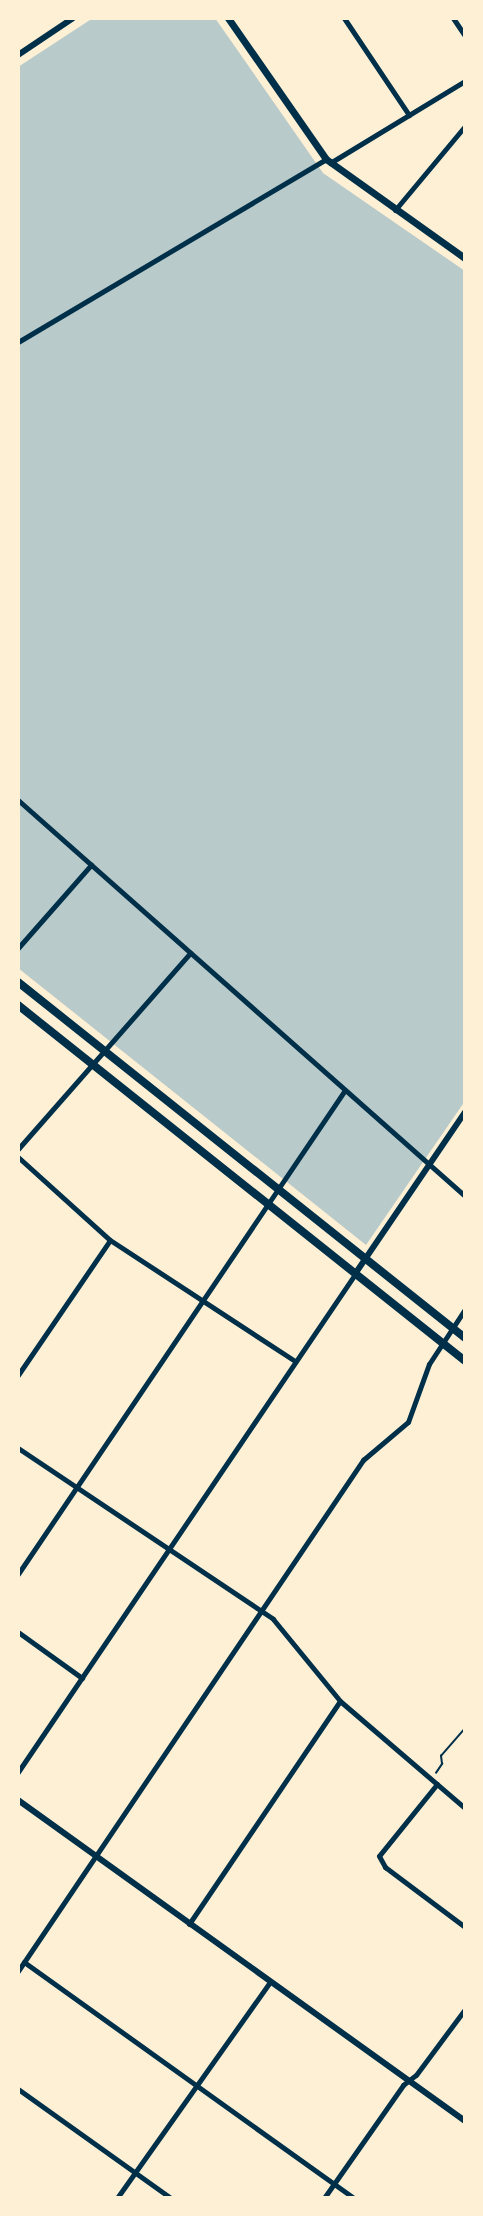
<!DOCTYPE html>
<style>
body{margin:0}
#map{position:relative;width:483px;height:2216px;overflow:hidden;background:#fdf0d5;font-family:Lato,sans-serif}
div>[style]{position:absolute}
.green>*{inset:0;background:#b9caca}
.path>*{height:1.5px;margin:-0.75px;padding:0 0.75px;transform-origin:0.75px;border-radius:0.75px;background:#003049}
.minor>*{height:5px;margin:-2.5px;padding:0 2.5px;transform-origin:2.5px;border-radius:2.5px;background:#003049}
.tertiary>*{height:6px;margin:-3px;padding:0 3px;transform-origin:3px;border-radius:3px;background:#003049}
.secondary>*{height:7px;margin:-3.5px;padding:0 3.5px;transform-origin:3.5px;border-radius:3.5px;background:#003049}
.primary>*{height:8px;margin:-4px;padding:0 4px;transform-origin:4px;border-radius:4px;background:#003049}
span{translate:-50% -50%;white-space:nowrap;text-align:center;line-height:1.15;-webkit-text-stroke:4.5px #fdf0d5;paint-order:stroke}
.frame{position:absolute;inset:0;border:20px solid #fdf0d5;pointer-events:none}
</style>
<div id="map">
<div class="green">
<i style="clip-path:polygon(93px 18px,215px 18px,323px 173px,465px 271px,465px 1101px,366px 1245px,18px 968px,18px 67px)"></i>
</div>
<div class="path">
<i style="left:436px;top:1773px;width:11px;rotate:-56deg"></i>
<i style="left:442px;top:1764px;width:8px;rotate:-97deg"></i>
<i style="left:441px;top:1756px;width:37px;rotate:-49deg"></i>
</div>
<div class="minor">
<i style="left:344px;top:18px;width:117px;rotate:56.2deg"></i>
<i style="left:453px;top:18px;width:22px;rotate:56deg"></i>
<i style="left:330px;top:163px;width:158px;rotate:-31.3deg"></i>
<i style="left:395px;top:210px;width:109px;rotate:-50.2deg"></i>
<i style="left:18px;top:342px;width:358px;rotate:-30.7deg"></i>
<i style="left:18px;top:800px;width:597px;rotate:41.54deg"></i>
<i style="left:18px;top:948px;width:111px;rotate:-48.7deg"></i>
<i style="left:18px;top:1149px;width:261px;rotate:-48.7deg"></i>
<i style="left:18px;top:1157px;width:124px;rotate:42.1deg"></i>
<i style="left:110px;top:1240px;width:221px;rotate:33.2deg"></i>
<i style="left:18px;top:1375px;width:163px;rotate:-55.7deg"></i>
<i style="left:18px;top:1448px;width:307px;rotate:33.8deg"></i>
<i style="left:273px;top:1619px;width:106px;rotate:50.7deg"></i>
<i style="left:340px;top:1701px;width:165px;rotate:40.6deg"></i>
<i style="left:18px;top:1574px;width:584px;rotate:-55.96deg"></i>
<i style="left:18px;top:1632px;width:79px;rotate:35.7deg"></i>
<i style="left:18px;top:1772px;width:601px;rotate:-55.91deg"></i>
<i style="left:437px;top:1784px;width:92px;rotate:128.9deg"></i>
<i style="left:379px;top:1856px;width:13px;rotate:61deg"></i>
<i style="left:385px;top:1867px;width:100px;rotate:36.9deg"></i>
<i style="left:189px;top:1924px;width:269px;rotate:-55.9deg"></i>
<i style="left:24px;top:1962px;width:406px;rotate:35.6deg"></i>
<i style="left:18px;top:1971px;width:617px;rotate:-55.97deg"></i>
<i style="left:363px;top:1460px;width:59px;rotate:-40.2deg"></i>
<i style="left:408px;top:1422px;width:62px;rotate:-70.1deg"></i>
<i style="left:429px;top:1364px;width:66px;rotate:-56.8deg"></i>
<i style="left:18px;top:2089px;width:188px;rotate:35.5deg"></i>
<i style="left:117px;top:2198px;width:265px;rotate:-54.7deg"></i>
<i style="left:324px;top:2198px;width:138px;rotate:-55deg"></i>
<i style="left:403px;top:2085px;width:16px;rotate:-38deg"></i>
<i style="left:416px;top:2075px;width:82px;rotate:-53.4deg"></i>
</div>
<div class="tertiary">
<i style="left:18px;top:55px;width:66px;rotate:-33.9deg"></i>
<i style="left:355px;top:1274px;width:196px;rotate:-55.8deg"></i>
<i style="left:18px;top:1800px;width:550px;rotate:35.68deg"></i>
</div>
<div class="secondary">
<i style="left:228px;top:18px;width:172px;rotate:55.2deg"></i>
<i style="left:326px;top:159px;width:171px;rotate:35.5deg"></i>
</div>
<div class="primary">
<i style="left:18px;top:982px;width:571px;rotate:38.53deg"></i>
<i style="left:18px;top:1005px;width:571px;rotate:38.53deg"></i>
</div>
<div class="frame"></div>
</div>
